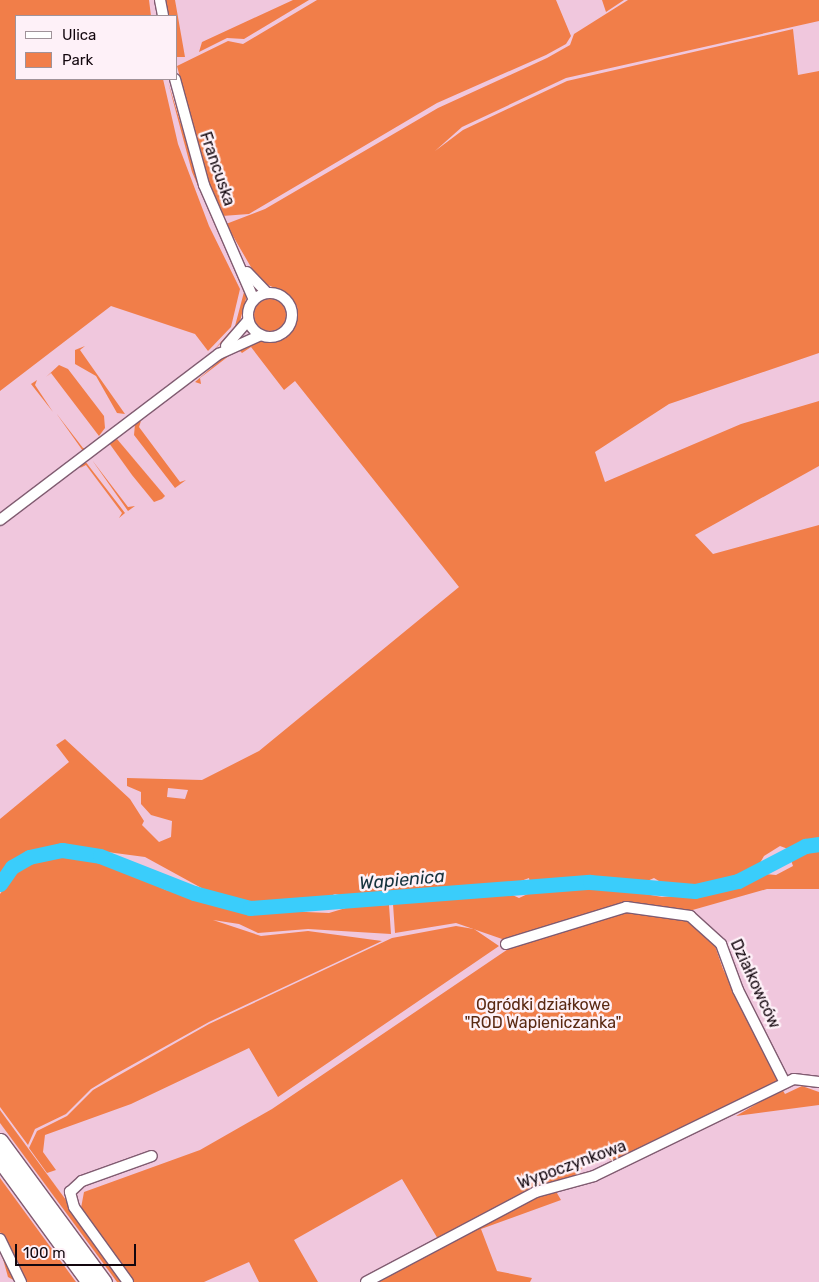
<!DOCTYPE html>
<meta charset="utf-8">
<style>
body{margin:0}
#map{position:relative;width:819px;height:1282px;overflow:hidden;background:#f0c7dd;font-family:Rubik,sans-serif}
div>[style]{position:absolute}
.green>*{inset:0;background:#f17e49}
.round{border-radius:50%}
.river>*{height:15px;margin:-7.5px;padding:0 7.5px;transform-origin:7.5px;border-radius:7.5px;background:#3acdfb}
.roads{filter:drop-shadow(1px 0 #805c71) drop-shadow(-1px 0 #805c71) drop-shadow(0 1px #805c71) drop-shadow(0 -1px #805c71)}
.minor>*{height:10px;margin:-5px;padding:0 5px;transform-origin:5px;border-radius:5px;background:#fff}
.minor>.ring{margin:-5px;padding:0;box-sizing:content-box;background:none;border:10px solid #fff;border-radius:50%}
.highway>*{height:15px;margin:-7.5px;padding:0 7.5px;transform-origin:7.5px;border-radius:7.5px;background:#fff}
span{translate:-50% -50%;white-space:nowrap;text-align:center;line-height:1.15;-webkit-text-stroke:5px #fef1f8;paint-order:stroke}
.street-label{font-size:16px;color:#13070e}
.park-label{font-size:16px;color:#5a2912}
.water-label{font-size:18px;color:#16333e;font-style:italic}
.legend{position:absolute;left:15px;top:15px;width:162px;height:65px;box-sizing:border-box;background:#fef1f8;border:1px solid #a0939a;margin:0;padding:6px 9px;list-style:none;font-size:15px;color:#13070e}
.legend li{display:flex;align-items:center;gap:10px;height:25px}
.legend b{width:25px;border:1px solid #a0939a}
.scale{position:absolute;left:15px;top:1244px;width:121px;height:22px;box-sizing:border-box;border:2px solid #13070e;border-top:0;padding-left:6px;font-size:15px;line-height:18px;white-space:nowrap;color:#13070e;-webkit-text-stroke:4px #fef1f8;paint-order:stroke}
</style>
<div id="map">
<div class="green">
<i style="clip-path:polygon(0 0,149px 0,151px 16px,16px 16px,16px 79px,163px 79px,178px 144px,209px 226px,240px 289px,231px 327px,208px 351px,195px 334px,111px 306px,0 391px)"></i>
<i style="clip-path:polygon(166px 0,175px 0,185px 57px,176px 57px,176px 16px,168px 16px)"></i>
<i style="clip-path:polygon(293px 0,309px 0,244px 39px,227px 38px,199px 52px,202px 42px)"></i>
<i style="clip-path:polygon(317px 0,556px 0,571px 36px,566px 44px,546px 55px,437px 103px,249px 214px,222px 216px,208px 183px,177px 66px,228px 41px,243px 44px)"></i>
<i style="clip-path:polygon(602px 0,624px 0,606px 12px)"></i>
<i style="clip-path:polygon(evenodd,628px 0,819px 0,819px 21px,566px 78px,462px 127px,435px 151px,463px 130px,567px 81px,793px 29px,798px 75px,819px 71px,819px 353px,669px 404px,595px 452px,605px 482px,741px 424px,819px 401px,819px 466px,695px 535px,713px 554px,819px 525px,819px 838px,788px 849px,780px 846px,764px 856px,757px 868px,722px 883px,697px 887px,667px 886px,654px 878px,645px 882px,530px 883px,529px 878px,507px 886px,354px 898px,335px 894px,321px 900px,257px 903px,207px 891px,145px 857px,62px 846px,31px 851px,0 875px,0 819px,69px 762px,56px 745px,65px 739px,130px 799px,144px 821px,142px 825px,159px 842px,171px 837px,172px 821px,151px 815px,141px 804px,141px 792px,127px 786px,127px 778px,202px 780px,259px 751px,459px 587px,295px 381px,284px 390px,251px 347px,242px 353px,238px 349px,200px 378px,201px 384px,195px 382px,231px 351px,255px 340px,285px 339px,298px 318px,297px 306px,286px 293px,259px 281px,226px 224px,265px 209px,438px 108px,547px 58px,570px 45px,574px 34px,628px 0,168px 788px,188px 790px,185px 799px,167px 797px,168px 788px)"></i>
<i style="clip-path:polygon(168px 82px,202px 193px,248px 291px,239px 325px,213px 351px,235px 326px,244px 292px,192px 172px)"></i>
<i class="round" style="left:254px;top:299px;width:32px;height:32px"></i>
<i style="clip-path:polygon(85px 346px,80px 350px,125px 414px,117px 413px,96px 376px,75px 364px,75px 350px)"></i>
<i style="clip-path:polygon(59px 365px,68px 369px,104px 416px,105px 428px,99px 436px,51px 373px,46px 377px)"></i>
<i style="clip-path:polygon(37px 380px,35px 385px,53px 412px,31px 384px)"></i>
<i style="clip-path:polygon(56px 413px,83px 448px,88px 448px,83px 451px)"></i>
<i style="clip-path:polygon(141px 421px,139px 427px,180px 482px,186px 480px,175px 488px,134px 435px,135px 424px)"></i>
<i style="clip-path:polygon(117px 439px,165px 496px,162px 499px,154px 502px,132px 475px,109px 443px)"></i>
<i style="clip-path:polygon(92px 460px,128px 507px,135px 506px,128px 511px)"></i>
<i style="clip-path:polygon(85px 461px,125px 513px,119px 518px,122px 513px,86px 465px,80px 468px)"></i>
<i style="clip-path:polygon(819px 849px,819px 889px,767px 889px,689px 911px,625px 904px,505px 940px,456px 923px,395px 933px,393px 904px,506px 892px,519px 898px,532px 892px,600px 886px,662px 897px,716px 893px,765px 874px,776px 875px,793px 866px,791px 860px)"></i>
<i style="clip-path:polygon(69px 855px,100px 861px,166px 890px,235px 909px,329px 913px,349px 907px,389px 905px,391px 934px,308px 929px,258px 933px,239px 924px,213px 920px,261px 936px,308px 931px,382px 941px,209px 1022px,114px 1075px,91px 1089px,66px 1114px,35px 1129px,28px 1145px,0 1107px,0 894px,22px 865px)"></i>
<i style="clip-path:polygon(626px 911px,689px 920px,711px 934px,723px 969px,779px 1081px,614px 1164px,607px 1156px,593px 1165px,589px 1162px,573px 1177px,543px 1185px,438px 1239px,402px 1179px,294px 1240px,318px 1282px,259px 1282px,249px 1262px,204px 1282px,130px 1282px,81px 1208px,84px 1192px,200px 1150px,272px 1109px,514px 945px)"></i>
<i style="clip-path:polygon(456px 926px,474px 929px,499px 946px,278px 1097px,249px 1048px,131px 1104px,45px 1135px,43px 1152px,56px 1170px,47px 1173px,29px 1148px,37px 1131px,67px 1116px,93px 1090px,209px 1024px,392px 938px)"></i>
<i style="clip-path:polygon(802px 1086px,819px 1092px,819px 1105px,736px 1116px,782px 1089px,785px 1094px)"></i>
<i style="clip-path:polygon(0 1110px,63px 1196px,125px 1282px,117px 1282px,0 1123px)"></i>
<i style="clip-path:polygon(0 1178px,76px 1282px,26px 1282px,0 1232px)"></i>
<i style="clip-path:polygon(554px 1188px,561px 1200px,481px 1229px,497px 1271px,532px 1278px,530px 1282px,373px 1282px)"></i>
<i style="clip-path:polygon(0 1248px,17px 1282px,8px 1277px)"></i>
</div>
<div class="river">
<i style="left:0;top:884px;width:21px;rotate:-55deg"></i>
<i style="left:12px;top:867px;width:20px;rotate:-30deg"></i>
<i style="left:29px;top:857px;width:34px;rotate:-12deg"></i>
<i style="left:62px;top:850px;width:38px;rotate:9deg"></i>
<i style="left:100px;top:856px;width:101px;rotate:21.5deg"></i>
<i style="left:194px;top:893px;width:58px;rotate:15deg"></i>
<i style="left:250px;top:908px;width:341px;rotate:-4.4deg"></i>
<i style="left:590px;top:882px;width:105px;rotate:4.9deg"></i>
<i style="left:695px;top:891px;width:44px;rotate:-13.1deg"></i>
<i style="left:738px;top:881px;width:76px;rotate:-27.6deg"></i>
<i style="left:805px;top:846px;width:14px;rotate:-8deg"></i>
</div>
<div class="roads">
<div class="minor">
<i style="left:160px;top:0;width:16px;rotate:79deg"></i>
<i style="left:175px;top:79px;width:110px;rotate:74.7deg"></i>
<i style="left:204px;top:185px;width:125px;rotate:66.5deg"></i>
<i style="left:247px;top:272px;width:29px;rotate:46deg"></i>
<i class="ring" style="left:248px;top:293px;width:34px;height:34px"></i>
<i style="left:226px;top:346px;width:33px;rotate:-49deg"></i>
<i style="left:0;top:520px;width:275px;rotate:-37.2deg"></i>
<i style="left:219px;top:354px;width:46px;rotate:-24.3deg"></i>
<i style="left:506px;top:944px;width:126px;rotate:-17.1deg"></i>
<i style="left:626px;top:907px;width:65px;rotate:8deg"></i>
<i style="left:690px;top:916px;width:42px;rotate:42.1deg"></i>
<i style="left:721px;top:944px;width:49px;rotate:69.7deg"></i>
<i style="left:738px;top:990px;width:104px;rotate:63.2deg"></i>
<i style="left:0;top:1239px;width:48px;rotate:64deg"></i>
<i style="left:128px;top:1282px;width:92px;rotate:-125.8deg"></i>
<i style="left:74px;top:1207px;width:16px;rotate:-105deg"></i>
<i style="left:70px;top:1192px;width:16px;rotate:-43deg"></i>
<i style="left:82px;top:1181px;width:74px;rotate:-19.7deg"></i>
<i style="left:366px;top:1282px;width:192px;rotate:-27.9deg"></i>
<i style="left:536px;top:1192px;width:60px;rotate:-15.4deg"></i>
<i style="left:594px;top:1176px;width:222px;rotate:-25.9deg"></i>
<i style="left:794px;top:1079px;width:25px;rotate:7deg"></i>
</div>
<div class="highway">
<i style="left:0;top:1141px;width:175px;rotate:53.6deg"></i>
<i style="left:0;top:1160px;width:151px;rotate:53.9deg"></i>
</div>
</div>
<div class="street-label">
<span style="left:217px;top:169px;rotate:71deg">Francuska</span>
<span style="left:755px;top:984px;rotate:65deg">Działkowców</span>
<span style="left:572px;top:1165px;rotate:-20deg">Wypoczynkowa</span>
</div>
<div class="park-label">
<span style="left:543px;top:1014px">Ogródki działkowe<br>"ROD Wapieniczanka"</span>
</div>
<div class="water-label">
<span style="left:402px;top:880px;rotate:-5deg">Wapienica</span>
</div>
<ul class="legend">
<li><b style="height:6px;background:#fff"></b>Ulica</li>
<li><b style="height:14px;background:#f17e49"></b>Park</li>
</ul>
<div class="scale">100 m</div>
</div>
